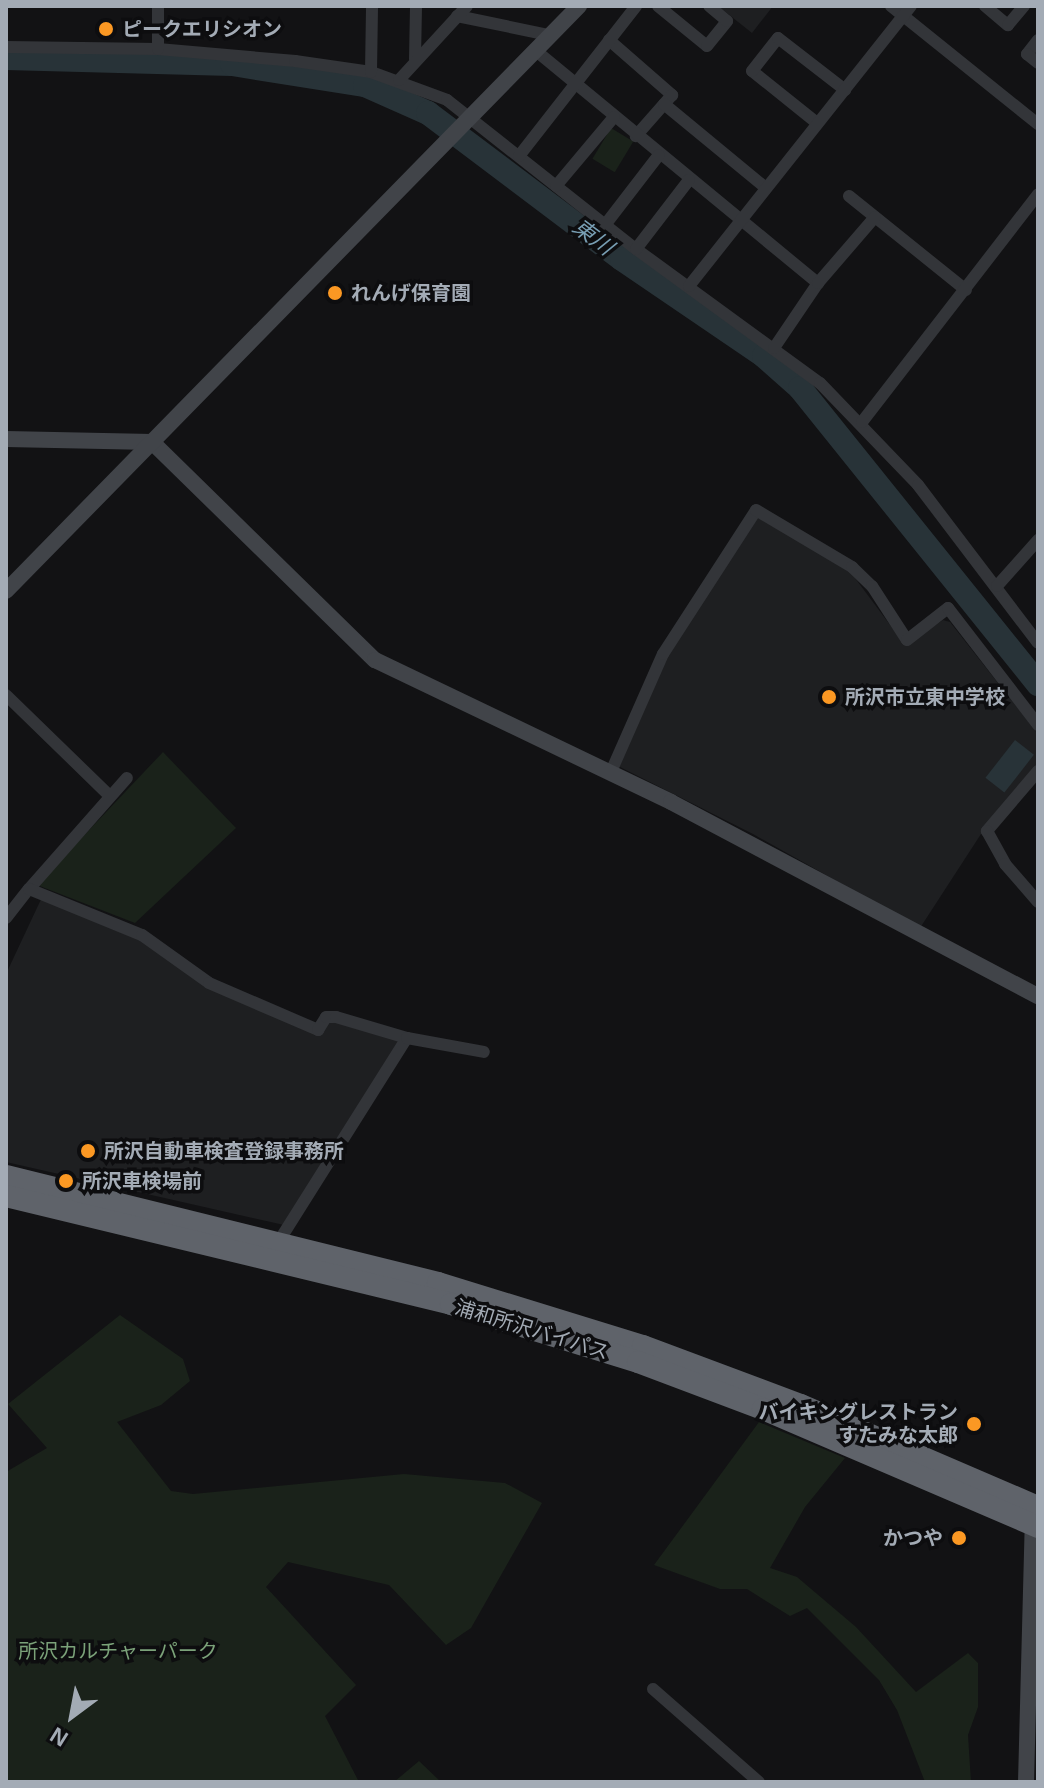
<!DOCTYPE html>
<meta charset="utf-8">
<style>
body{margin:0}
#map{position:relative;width:1044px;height:1788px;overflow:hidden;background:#121214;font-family:Helvetica,"Noto Sans JP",sans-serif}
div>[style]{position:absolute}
.built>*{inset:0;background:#1e1f21}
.green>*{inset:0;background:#1a221a;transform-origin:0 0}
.water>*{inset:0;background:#283338;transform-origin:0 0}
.river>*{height:24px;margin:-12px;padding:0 12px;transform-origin:12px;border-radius:12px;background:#283338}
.street>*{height:12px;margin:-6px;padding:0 6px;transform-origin:6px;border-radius:6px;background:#333539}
.secondary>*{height:16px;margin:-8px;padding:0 8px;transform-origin:8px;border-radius:8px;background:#414449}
.highway>*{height:22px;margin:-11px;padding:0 11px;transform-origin:11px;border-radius:11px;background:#5f636a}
.dots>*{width:22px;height:22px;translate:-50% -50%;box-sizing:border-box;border:4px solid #0d0d0f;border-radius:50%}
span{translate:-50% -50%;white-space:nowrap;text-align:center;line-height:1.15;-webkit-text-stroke:7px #0d0d0f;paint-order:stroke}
.poi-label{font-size:20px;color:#a3abb5;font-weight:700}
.left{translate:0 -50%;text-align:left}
.right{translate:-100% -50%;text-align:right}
.street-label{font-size:20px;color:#a3abb5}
.park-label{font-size:20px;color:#7ba279}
.water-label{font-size:22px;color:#789eb3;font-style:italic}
.frame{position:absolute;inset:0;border:8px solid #a3abb5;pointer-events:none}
.north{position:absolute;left:32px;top:1676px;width:80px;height:80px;-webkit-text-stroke:6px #0d0d0f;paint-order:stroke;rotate:212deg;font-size:22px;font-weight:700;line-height:32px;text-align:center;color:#a3abb5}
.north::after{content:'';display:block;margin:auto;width:28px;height:36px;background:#a3abb5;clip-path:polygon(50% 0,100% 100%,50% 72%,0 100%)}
</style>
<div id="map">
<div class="built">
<i style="clip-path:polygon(718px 6px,773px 6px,752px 33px)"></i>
<i style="clip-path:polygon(758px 515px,849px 570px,905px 645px,943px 620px,950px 622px,1038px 734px,1038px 767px,981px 834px,920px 928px,753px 834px,618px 766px,666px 659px)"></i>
<i style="clip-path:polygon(43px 895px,142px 935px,209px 983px,318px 1030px,326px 1017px,402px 1040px,284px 1225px,6px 1162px,6px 974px)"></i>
</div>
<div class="green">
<i style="left:611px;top:128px;width:26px;height:36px;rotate:31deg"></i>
<i style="clip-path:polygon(163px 752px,236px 828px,135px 923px,37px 885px)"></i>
<i style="clip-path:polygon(120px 1315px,183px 1359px,190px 1381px,161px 1405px,117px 1422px,171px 1491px,193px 1494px,404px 1474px,505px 1483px,542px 1503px,471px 1628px,446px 1645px,389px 1585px,288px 1562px,266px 1587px,356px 1685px,325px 1716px,359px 1782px,6px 1782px,6px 1472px,47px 1448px,8px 1404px)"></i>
<i style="clip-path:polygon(759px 1422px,845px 1458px,805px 1507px,770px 1568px,797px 1577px,856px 1627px,916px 1692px,968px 1653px,978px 1663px,978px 1707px,968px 1735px,971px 1782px,925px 1782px,897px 1710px,879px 1680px,807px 1608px,790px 1616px,747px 1589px,720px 1589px,654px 1565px)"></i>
<i style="clip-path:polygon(419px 1761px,441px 1782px,394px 1782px)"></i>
</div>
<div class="water">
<i style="left:1015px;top:740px;width:24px;height:48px;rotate:38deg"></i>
</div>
<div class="river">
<i style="left:6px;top:58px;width:226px;rotate:1.5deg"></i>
<i style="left:232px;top:64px;width:135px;rotate:9deg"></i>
<i style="left:365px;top:85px;width:69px;rotate:24deg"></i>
<i style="left:428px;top:113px;width:243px;rotate:37deg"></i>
<i style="left:622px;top:259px;width:172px;rotate:34.3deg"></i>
<i style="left:764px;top:356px;width:48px;rotate:41.6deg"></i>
<i style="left:800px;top:388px;width:380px;rotate:51.2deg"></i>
</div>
<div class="street">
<i style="left:658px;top:6px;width:63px;rotate:39.2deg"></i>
<i style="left:707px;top:46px;width:32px;rotate:-51deg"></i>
<i style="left:727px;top:21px;width:23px;rotate:-140deg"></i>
<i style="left:891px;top:6px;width:189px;rotate:38.8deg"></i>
<i style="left:985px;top:6px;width:30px;rotate:40deg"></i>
<i style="left:1008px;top:25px;width:25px;rotate:-50deg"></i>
<i style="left:457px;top:16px;width:94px;rotate:11.7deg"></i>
<i style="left:609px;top:40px;width:84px;rotate:41.1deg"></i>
<i style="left:672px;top:95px;width:55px;rotate:131.3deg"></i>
<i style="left:1038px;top:40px;width:18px;rotate:128deg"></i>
<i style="left:1027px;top:54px;width:14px;rotate:39deg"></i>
<i style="left:6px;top:47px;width:152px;rotate:0.8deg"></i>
<i style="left:158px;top:49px;width:138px;rotate:5deg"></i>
<i style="left:295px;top:61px;width:77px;rotate:8.2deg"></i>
<i style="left:371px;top:72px;width:81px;rotate:20.2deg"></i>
<i style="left:447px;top:100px;width:241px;rotate:38.3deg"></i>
<i style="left:636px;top:249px;width:228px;rotate:36.1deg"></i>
<i style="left:820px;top:383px;width:141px;rotate:46.1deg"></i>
<i style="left:918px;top:485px;width:198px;rotate:52.8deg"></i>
<i style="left:158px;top:49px;width:43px;rotate:-90deg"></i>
<i style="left:535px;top:50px;width:367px;rotate:39.5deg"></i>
<i style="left:415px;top:59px;width:53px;rotate:-88.9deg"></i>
<i style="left:371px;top:72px;width:66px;rotate:-89.1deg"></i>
<i style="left:399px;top:80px;width:100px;rotate:-47.4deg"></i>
<i style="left:664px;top:104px;width:132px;rotate:39.5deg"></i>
<i style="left:817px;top:123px;width:83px;rotate:-141.3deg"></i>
<i style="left:752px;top:71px;width:42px;rotate:-51.8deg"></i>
<i style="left:778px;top:38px;width:85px;rotate:37.8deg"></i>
<i style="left:519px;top:156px;width:190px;rotate:-52deg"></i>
<i style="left:556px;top:186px;width:90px;rotate:-50deg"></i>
<i style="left:849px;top:196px;width:150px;rotate:38.8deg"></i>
<i style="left:605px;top:225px;width:88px;rotate:-52.4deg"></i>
<i style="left:636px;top:249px;width:87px;rotate:-52.5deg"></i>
<i style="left:689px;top:286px;width:357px;rotate:-51.6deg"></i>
<i style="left:774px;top:348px;width:78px;rotate:-55.9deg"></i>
<i style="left:818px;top:283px;width:87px;rotate:-49.2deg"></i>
<i style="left:862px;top:422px;width:288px;rotate:-52.3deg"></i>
<i style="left:997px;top:586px;width:62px;rotate:-48.3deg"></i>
<i style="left:6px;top:695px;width:145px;rotate:44.2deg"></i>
<i style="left:1038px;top:771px;width:79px;rotate:130.4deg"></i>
<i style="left:987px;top:831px;width:38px;rotate:61deg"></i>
<i style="left:1005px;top:864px;width:50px;rotate:49deg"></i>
<i style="left:610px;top:774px;width:131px;rotate:-66.2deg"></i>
<i style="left:663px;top:654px;width:171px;rotate:-57.1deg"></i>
<i style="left:756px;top:510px;width:112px;rotate:30.7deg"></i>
<i style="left:852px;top:567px;width:28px;rotate:44deg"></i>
<i style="left:872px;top:586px;width:64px;rotate:57.1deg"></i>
<i style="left:907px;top:640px;width:52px;rotate:-38deg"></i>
<i style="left:948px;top:608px;width:148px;rotate:52.4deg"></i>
<i style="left:29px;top:889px;width:148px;rotate:-48.6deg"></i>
<i style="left:6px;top:918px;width:37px;rotate:-52deg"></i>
<i style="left:29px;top:889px;width:122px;rotate:22.2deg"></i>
<i style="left:142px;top:935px;width:82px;rotate:35.6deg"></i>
<i style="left:209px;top:983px;width:119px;rotate:23.3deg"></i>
<i style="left:318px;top:1030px;width:15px;rotate:-58deg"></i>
<i style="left:326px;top:1017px;width:10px"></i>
<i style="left:336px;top:1017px;width:74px;rotate:16.5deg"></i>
<i style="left:279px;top:1241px;width:240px;rotate:-57.8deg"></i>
<i style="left:407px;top:1038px;width:78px;rotate:10.3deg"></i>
<i style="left:653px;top:1689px;width:141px;rotate:41.3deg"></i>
</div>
<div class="secondary">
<i style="left:6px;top:439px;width:146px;rotate:1.2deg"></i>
<i style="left:152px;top:442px;width:312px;rotate:44.4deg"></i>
<i style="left:375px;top:660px;width:328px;rotate:25.6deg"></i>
<i style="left:671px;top:802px;width:415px;rotate:27.9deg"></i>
<i style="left:6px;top:591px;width:819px;rotate:-45.59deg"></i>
<i style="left:1026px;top:1782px;width:266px;rotate:-88.5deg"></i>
</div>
<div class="highway">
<i style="left:6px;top:1176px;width:445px;rotate:13.9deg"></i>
<i style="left:438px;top:1283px;width:214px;rotate:17.1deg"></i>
<i style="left:643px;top:1346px;width:169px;rotate:20.5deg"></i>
<i style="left:801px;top:1405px;width:258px;rotate:23.3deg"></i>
<i style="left:6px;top:1196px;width:458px;rotate:13.6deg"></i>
<i style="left:451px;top:1304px;width:196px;rotate:17.2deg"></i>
<i style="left:638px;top:1362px;width:134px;rotate:20.6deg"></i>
<i style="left:763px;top:1409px;width:299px;rotate:23.2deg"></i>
</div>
<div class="dots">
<i style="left:106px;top:29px;background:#fb9823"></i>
<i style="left:335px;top:293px;background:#fb9823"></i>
<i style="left:829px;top:697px;background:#fb9823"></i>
<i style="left:88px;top:1151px;background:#fb9823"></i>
<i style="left:66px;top:1181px;background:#fb9823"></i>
<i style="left:974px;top:1424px;background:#fb9823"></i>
<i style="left:959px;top:1538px;background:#fb9823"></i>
</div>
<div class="poi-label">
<span class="left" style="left:122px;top:29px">ピークエリシオン</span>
<span class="left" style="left:351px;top:293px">れんげ保育園</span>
<span class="left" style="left:845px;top:697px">所沢市立東中学校</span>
<span class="left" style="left:104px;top:1151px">所沢自動車検査登録事務所</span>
<span class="left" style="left:82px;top:1181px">所沢車検場前</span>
<span class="right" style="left:958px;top:1424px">バイキングレストラン<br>すたみな太郎</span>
<span class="right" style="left:943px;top:1538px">かつや</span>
</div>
<div class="street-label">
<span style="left:532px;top:1330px;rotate:17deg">浦和所沢バイパス</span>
</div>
<div class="park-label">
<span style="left:118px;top:1651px">所沢カルチャーパーク</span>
</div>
<div class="water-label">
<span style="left:593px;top:237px;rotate:37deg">東川</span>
</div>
<div class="frame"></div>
<div class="north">N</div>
</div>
